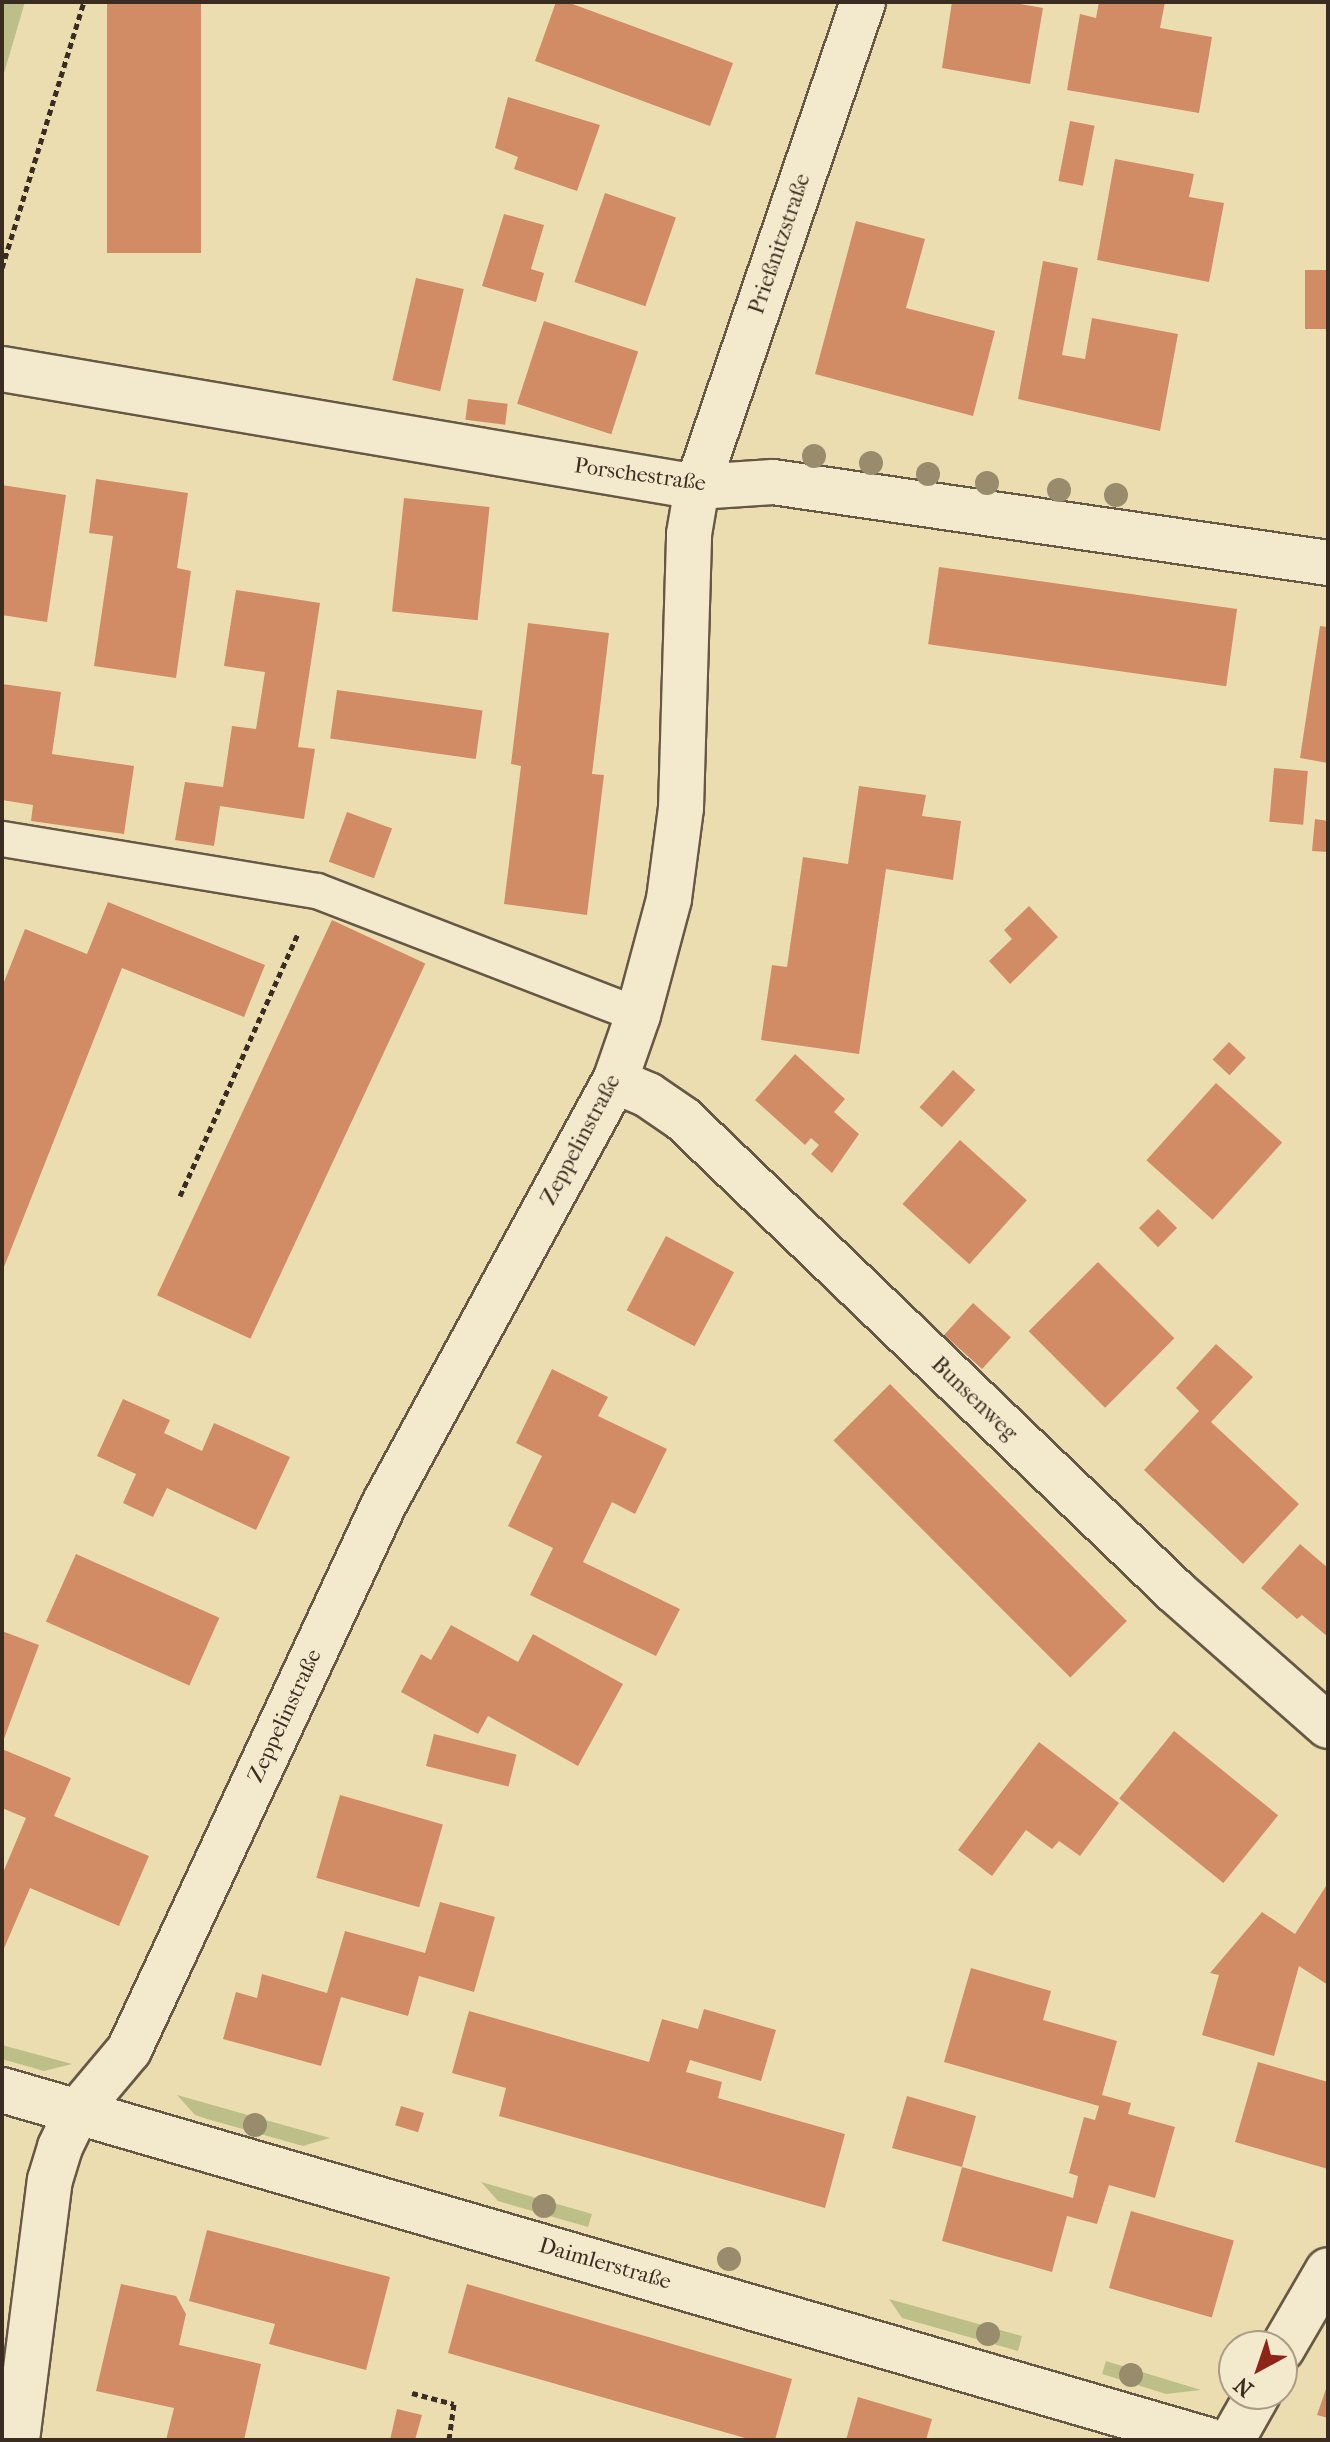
<!DOCTYPE html>
<meta charset="utf-8">
<style>
body{margin:0}
#map{position:relative;width:1330px;height:2442px;overflow:hidden;background:#ecddb1;font-family:"IM FELL French Canon",serif}
div>[style]{position:absolute}
.green>*{inset:0;background:#bcc088}
.building>*{inset:0;background:#d18c66;transform-origin:0 0}
.path>*{height:5px;margin-top:-2.5px;transform-origin:0;background:repeating-linear-gradient(90deg,#3a2c21 0 6px,transparent 0 10px)}
.roads{filter:drop-shadow(2px 0 #665845) drop-shadow(-2px 0 #665845) drop-shadow(0 2px #665845) drop-shadow(0 -2px #665845)}
.lane>*{height:34px;margin:-17px;padding:0 17px;transform-origin:17px;border-radius:17px;background:#f3e9cc}
.street>*{height:44px;margin:-22px;padding:0 22px;transform-origin:22px;border-radius:22px;background:#f3e9cc}
.secondary>*{height:44px;margin:-22px;padding:0 22px;transform-origin:22px;border-radius:22px;background:#f3e9cc}
.trees>*{width:24px;height:24px;margin:-12px;border-radius:50%;background:#988c6d}
span{translate:-50% -50%;white-space:nowrap;text-align:center;line-height:1.15;-webkit-text-stroke:7px #f3e9cc;paint-order:stroke}
.street-label{font-size:22px;color:#3a2c21}
.frame{position:absolute;inset:0;border:4px solid #3a2c21;pointer-events:none}
.north{position:absolute;left:1218px;top:2330px;width:80px;height:80px;box-sizing:border-box;background:#f3e9cc;border:2px solid #a99d88;border-radius:50%;rotate:220deg;font-size:22px;font-weight:700;line-height:32px;text-align:center;color:#3a2c21}
.north::after{content:'';display:block;margin:auto;width:28px;height:36px;background:#8f2418;clip-path:polygon(50% 0,100% 100%,50% 72%,0 100%)}
</style>
<div id="map">
<div class="green">
<i style="clip-path:polygon(2px 2px,25px 2px,2px 80px)"></i>
<i style="clip-path:polygon(2px 2045px,72px 2064px,44px 2071px,2px 2059px)"></i>
<i style="clip-path:polygon(177px 2095px,330px 2138px,303px 2146px,207px 2119px,195px 2115px)"></i>
<i style="clip-path:polygon(481px 2182px,592px 2214px,588px 2227px,498px 2201px)"></i>
<i style="clip-path:polygon(889px 2299px,1022px 2336px,1018px 2351px,902px 2318px)"></i>
<i style="clip-path:polygon(1106px 2361px,1201px 2390px,1166px 2394px,1102px 2374px)"></i>
</div>
<div class="building">
<i style="left:107px;top:2px;width:94px;height:251px"></i>
<i style="clip-path:polygon(556px 2px,567px 2px,733px 63px,710px 126px,535px 61px)"></i>
<i style="clip-path:polygon(952px 2px,1009px 2px,1043px 8px,1030px 84px,942px 68px)"></i>
<i style="clip-path:polygon(1099px 2px,1165px 2px,1160px 28px,1212px 37px,1199px 113px,1067px 90px,1080px 14px,1096px 18px)"></i>
<i style="clip-path:polygon(508px 97px,600px 125px,577px 191px,514px 169px,518px 157px,495px 148px)"></i>
<i style="left:1070px;top:121px;width:25px;height:61px;rotate:11deg"></i>
<i style="clip-path:polygon(1115px 159px,1194px 174px,1189px 197px,1224px 203px,1209px 282px,1097px 260px)"></i>
<i style="left:605px;top:193px;width:75px;height:94px;rotate:19deg"></i>
<i style="clip-path:polygon(504px 214px,544px 225px,531px 269px,544px 273px,536px 302px,482px 286px)"></i>
<i style="clip-path:polygon(856px 221px,925px 239px,906px 308px,995px 331px,973px 416px,815px 374px)"></i>
<i style="clip-path:polygon(1043px 261px,1078px 268px,1062px 355px,1085px 359px,1092px 318px,1178px 334px,1160px 431px,1018px 399px)"></i>
<i style="left:1328px;top:270px;width:59px;height:23px;rotate:90deg"></i>
<i style="left:416px;top:278px;width:49px;height:105px;rotate:13deg"></i>
<i style="left:544px;top:321px;width:99px;height:87px;rotate:18deg"></i>
<i style="left:468px;top:399px;width:40px;height:21px;rotate:7deg"></i>
<i style="clip-path:polygon(96px 479px,188px 493px,177px 568px,191px 571px,176px 678px,94px 666px,113px 536px,89px 533px)"></i>
<i style="clip-path:polygon(2px 485px,66px 495px,47px 622px,2px 615px)"></i>
<i style="left:404px;top:498px;width:86px;height:114px;rotate:6deg"></i>
<i style="left:939px;top:567px;width:301px;height:78px;rotate:8deg"></i>
<i style="clip-path:polygon(236px 590px,320px 603px,298px 747px,315px 749px,304px 819px,220px 806px,214px 846px,175px 840px,185px 782px,223px 787px,232px 726px,256px 729px,265px 672px,224px 666px)"></i>
<i style="clip-path:polygon(528px 623px,609px 633px,592px 774px,604px 775px,587px 915px,504px 904px,521px 766px,511px 764px)"></i>
<i style="clip-path:polygon(1320px 626px,1328px 627px,1328px 763px,1300px 758px)"></i>
<i style="clip-path:polygon(2px 684px,61px 692px,52px 754px,134px 766px,124px 834px,31px 821px,33px 805px,2px 800px)"></i>
<i style="left:337px;top:690px;width:147px;height:49px;rotate:8deg"></i>
<i style="left:1274px;top:768px;width:34px;height:54px;rotate:5deg"></i>
<i style="clip-path:polygon(859px 786px,926px 795px,922px 816px,961px 821px,953px 880px,886px 869px,859px 1054px,761px 1040px,772px 965px,787px 967px,803px 857px,848px 864px)"></i>
<i style="left:347px;top:812px;width:48px;height:53px;rotate:20deg"></i>
<i style="clip-path:polygon(1315px 819px,1328px 821px,1328px 852px,1312px 851px)"></i>
<i style="clip-path:polygon(108px 902px,265px 965px,244px 1017px,122px 968px,2px 1272px,2px 987px,25px 929px,87px 954px)"></i>
<i style="clip-path:polygon(1029px 906px,1058px 937px,1010px 984px,989px 961px,1012px 939px,1004px 930px)"></i>
<i style="left:332px;top:920px;width:103px;height:414px;rotate:25deg"></i>
<i style="left:1229px;top:1042px;width:23px;height:24px;rotate:43deg"></i>
<i style="clip-path:polygon(795px 1054px,845px 1099px,834px 1112px,859px 1134px,832px 1173px,811px 1154px,819px 1145px,811px 1138px,805px 1145px,755px 1100px)"></i>
<i style="left:953px;top:1070px;width:30px;height:50px;rotate:42deg"></i>
<i style="left:1216px;top:1083px;width:89px;height:104px;rotate:42deg"></i>
<i style="left:960px;top:1140px;width:90px;height:86px;rotate:42deg"></i>
<i style="left:1158px;top:1209px;width:27px;height:27px;rotate:45deg"></i>
<i style="left:666px;top:1236px;width:77px;height:84px;rotate:28deg"></i>
<i style="left:1098px;top:1262px;width:108px;height:98px;rotate:45deg"></i>
<i style="left:973px;top:1303px;width:51px;height:43px;rotate:42deg"></i>
<i style="clip-path:polygon(1216px 1344px,1253px 1377px,1211px 1422px,1299px 1504px,1243px 1564px,1144px 1470px,1199px 1411px,1176px 1388px)"></i>
<i style="clip-path:polygon(552px 1369px,608px 1397px,598px 1416px,667px 1449px,635px 1514px,612px 1502px,583px 1562px,680px 1609px,656px 1656px,530px 1595px,553px 1548px,508px 1526px,542px 1456px,516px 1443px)"></i>
<i style="left:890px;top:1384px;width:335px;height:80px;rotate:45deg"></i>
<i style="clip-path:polygon(123px 1399px,170px 1420px,164px 1433px,202px 1451px,214px 1423px,290px 1457px,256px 1530px,167px 1488px,153px 1517px,123px 1503px,136px 1474px,97px 1456px)"></i>
<i style="clip-path:polygon(1300px 1544px,1328px 1568px,1328px 1637px,1302px 1615px,1297px 1619px,1261px 1588px)"></i>
<i style="left:76px;top:1554px;width:157px;height:74px;rotate:24deg"></i>
<i style="clip-path:polygon(451px 1625px,518px 1662px,533px 1634px,623px 1684px,578px 1766px,488px 1716px,478px 1734px,401px 1692px,421px 1654px,431px 1660px)"></i>
<i style="clip-path:polygon(2px 1631px,39px 1645px,2px 1744px)"></i>
<i style="left:1174px;top:1731px;width:134px;height:87px;rotate:39deg"></i>
<i style="left:434px;top:1734px;width:85px;height:33px;rotate:14deg"></i>
<i style="clip-path:polygon(1039px 1742px,1119px 1803px,1080px 1856px,1059px 1841px,1052px 1849px,1026px 1830px,992px 1876px,958px 1850px)"></i>
<i style="clip-path:polygon(2px 1749px,71px 1778px,54px 1816px,149px 1856px,119px 1926px,30px 1888px,2px 1953px,2px 1875px,26px 1818px,2px 1808px)"></i>
<i style="left:340px;top:1795px;width:107px;height:86px;rotate:16deg"></i>
<i style="clip-path:polygon(1328px 1883px,1328px 1985px,1299px 1966px,1274px 2056px,1202px 2035px,1219px 1975px,1210px 1973px,1262px 1912px,1295px 1934px)"></i>
<i style="clip-path:polygon(440px 1902px,495px 1917px,474px 1992px,419px 1976px,408px 2016px,341px 1997px,321px 2066px,223px 2039px,236px 1992px,257px 1998px,262px 1974px,327px 1993px,345px 1931px,425px 1953px)"></i>
<i style="clip-path:polygon(971px 1968px,1051px 1991px,1043px 2020px,1117px 2041px,1102px 2095px,1131px 2103px,1128px 2114px,1175px 2127px,1155px 2198px,1109px 2185px,1097px 2224px,1067px 2216px,1052px 2272px,942px 2241px,962px 2167px,892px 2148px,907px 2096px,976px 2116px,962px 2167px,1073px 2198px,1078px 2176px,1069px 2173px,1084px 2117px,1095px 2120px,1099px 2106px,944px 2062px)"></i>
<i style="clip-path:polygon(704px 2009px,776px 2030px,761px 2081px,690px 2060px,686px 2072px,722px 2082px,718px 2098px,845px 2134px,825px 2208px,499px 2116px,506px 2088px,452px 2073px,469px 2011px,649px 2062px,662px 2019px,698px 2029px)"></i>
<i style="clip-path:polygon(1258px 2062px,1328px 2082px,1328px 2169px,1235px 2142px)"></i>
<i style="left:401px;top:2106px;width:24px;height:20px;rotate:17deg"></i>
<i style="left:1131px;top:2211px;width:107px;height:80px;rotate:16deg"></i>
<i style="clip-path:polygon(207px 2230px,390px 2277px,366px 2370px,269px 2344px,275px 2324px,189px 2301px)"></i>
<i style="clip-path:polygon(121px 2284px,176px 2296px,186px 2314px,179px 2345px,261px 2364px,244px 2440px,166px 2440px,174px 2408px,96px 2391px)"></i>
<i style="clip-path:polygon(467px 2284px,792px 2379px,775px 2440px,752px 2440px,448px 2353px)"></i>
<i style="clip-path:polygon(1328px 2383px,1328px 2418px,1317px 2415px)"></i>
<i style="clip-path:polygon(858px 2397px,932px 2419px,926px 2440px,846px 2440px)"></i>
<i style="clip-path:polygon(397px 2409px,422px 2415px,415px 2440px,390px 2440px)"></i>
</div>
<div class="path">
<i style="left:2px;top:268px;width:278px;rotate:-72.9deg"></i>
<i style="left:180px;top:1196px;width:287px;rotate:-65.8deg"></i>
<i style="left:412px;top:2393px;width:43px;rotate:14.7deg"></i>
<i style="left:454px;top:2404px;width:36px;rotate:98deg"></i>
</div>
<div class="roads">
<div class="lane">
<i style="left:2px;top:839px;width:319px;rotate:9.4deg"></i>
<i style="left:317px;top:891px;width:344px;rotate:21.1deg"></i>
</div>
<div class="street">
<i style="left:2px;top:369px;width:705px;rotate:9.64deg"></i>
<i style="left:697px;top:487px;width:76px;rotate:-3.8deg"></i>
<i style="left:773px;top:482px;width:561px;rotate:8.3deg"></i>
<i style="left:615px;top:1081px;width:36px;rotate:23deg"></i>
<i style="left:648px;top:1095px;width:42px;rotate:34.4deg"></i>
<i style="left:683px;top:1119px;width:682px;rotate:43.81deg"></i>
<i style="left:1175px;top:1591px;width:204px;rotate:41.4deg"></i>
<i style="left:1282px;top:2349px;width:91px;rotate:-59.8deg"></i>
<i style="left:17px;top:2440px;width:262px;rotate:-82.8deg"></i>
<i style="left:50px;top:2180px;width:34px;rotate:-73deg"></i>
<i style="left:60px;top:2147px;width:39px;rotate:-64deg"></i>
<i style="left:77px;top:2112px;width:81px;rotate:-50deg"></i>
<i style="left:129px;top:2050px;width:603px;rotate:-64.97deg"></i>
<i style="left:384px;top:1504px;width:482px;rotate:-61.4deg"></i>
<i style="left:615px;top:1081px;width:70px;rotate:-70.8deg"></i>
<i style="left:638px;top:1015px;width:120px;rotate:-75deg"></i>
<i style="left:669px;top:899px;width:92px;rotate:-82.5deg"></i>
<i style="left:681px;top:808px;width:274px;rotate:-88.3deg"></i>
<i style="left:689px;top:534px;width:48px;rotate:-80.3deg"></i>
<i style="left:697px;top:487px;width:513px;rotate:-71.11deg"></i>
<i style="left:1232px;top:2440px;width:53px;rotate:-60.5deg"></i>
</div>
<div class="secondary">
<i style="left:2px;top:2090px;width:1256px;rotate:16.18deg"></i>
</div>
</div>
<div class="trees">
<i style="left:814px;top:456px"></i>
<i style="left:871px;top:463px"></i>
<i style="left:928px;top:474px"></i>
<i style="left:987px;top:483px"></i>
<i style="left:1059px;top:490px"></i>
<i style="left:1116px;top:495px"></i>
<i style="left:255px;top:2125px"></i>
<i style="left:544px;top:2206px"></i>
<i style="left:729px;top:2259px"></i>
<i style="left:988px;top:2334px"></i>
<i style="left:1131px;top:2375px"></i>
</div>
<div class="street-label">
<span style="left:780px;top:244px;rotate:-71deg">Prießnitzstraße</span>
<span style="left:640px;top:475px;rotate:8deg">Porschestraße</span>
<span style="left:581px;top:1140px;rotate:-62deg">Zeppelinstraße</span>
<span style="left:974px;top:1399px;rotate:44deg">Bunsenweg</span>
<span style="left:285px;top:1716px;rotate:-65deg">Zeppelinstraße</span>
<span style="left:605px;top:2264px;rotate:16deg">Daimlerstraße</span>
</div>
<div class="frame"></div>
<div class="north">N</div>
</div>
